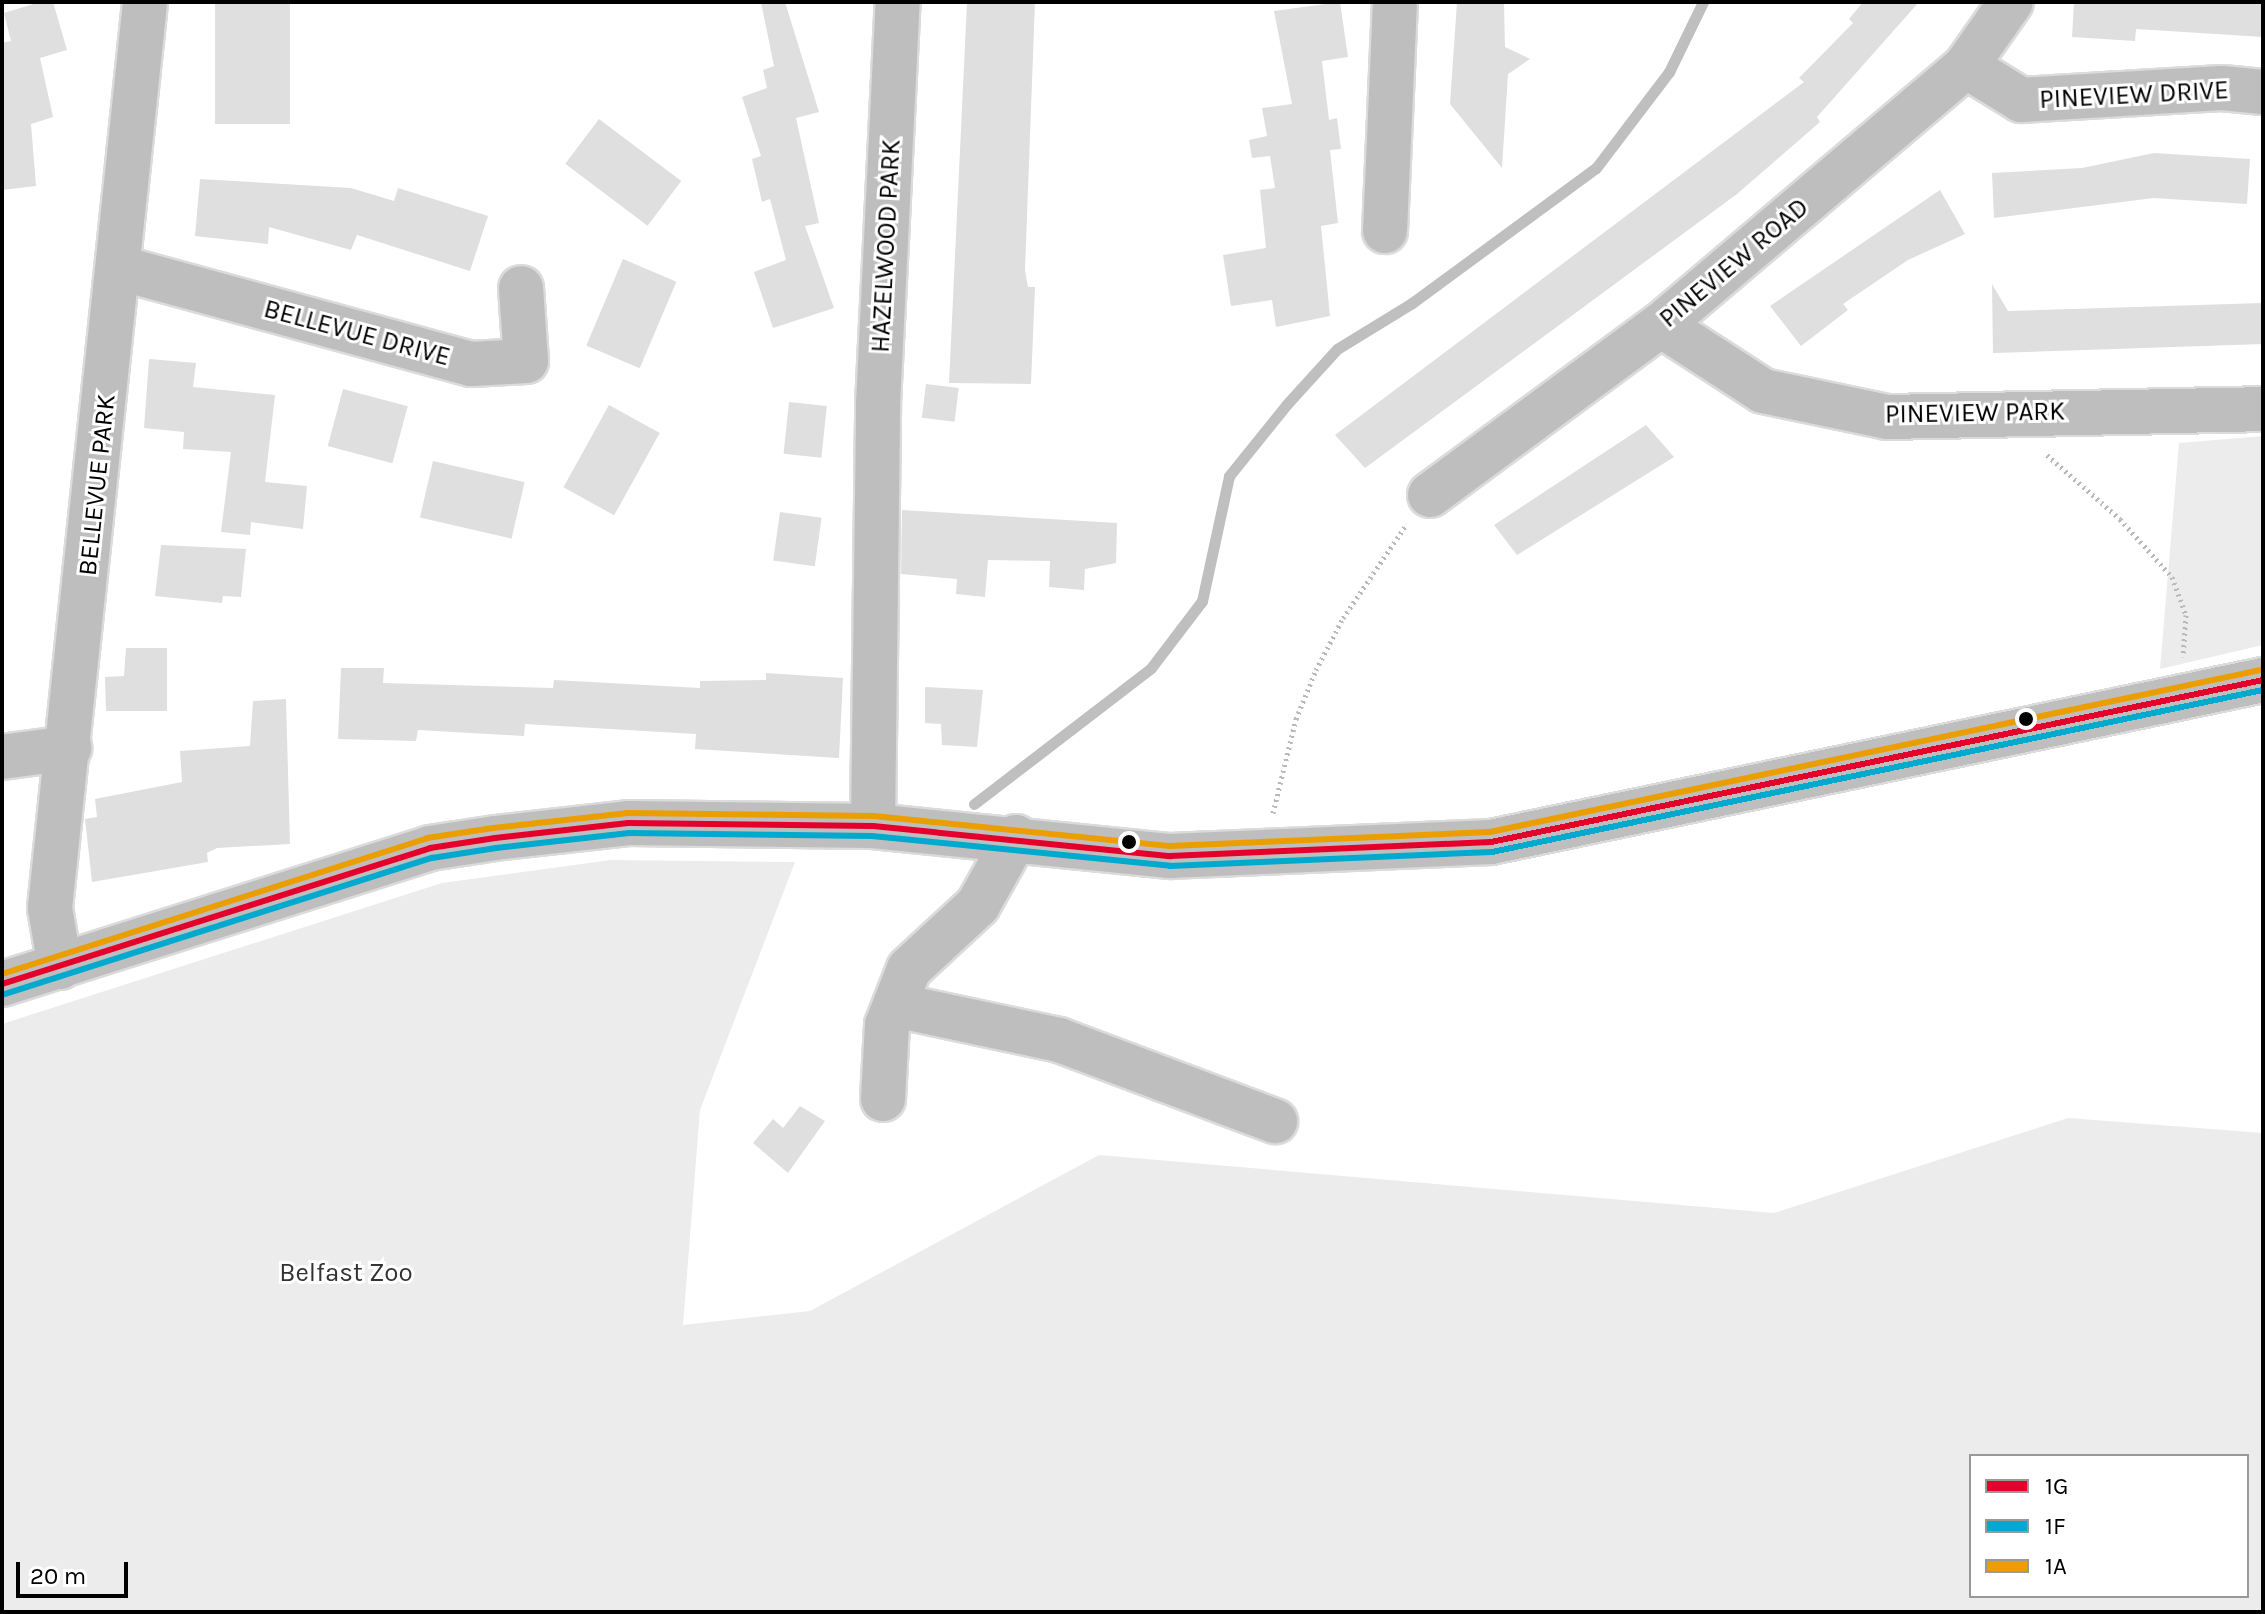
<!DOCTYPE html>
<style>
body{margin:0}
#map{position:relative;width:2265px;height:1614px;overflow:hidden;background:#fff;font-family:Karla,sans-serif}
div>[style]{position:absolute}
.green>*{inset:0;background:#ececec}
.stream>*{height:11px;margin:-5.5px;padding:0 5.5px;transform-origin:5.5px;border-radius:5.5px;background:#bfbfbf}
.building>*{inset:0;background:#dfdfdf;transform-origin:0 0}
.path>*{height:5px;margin-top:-2.5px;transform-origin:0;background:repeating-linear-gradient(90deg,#b9b9b9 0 2px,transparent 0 6px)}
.roads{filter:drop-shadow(2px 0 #dbdbdb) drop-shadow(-2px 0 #dbdbdb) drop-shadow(0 2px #dbdbdb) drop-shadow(0 -2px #dbdbdb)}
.minor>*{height:44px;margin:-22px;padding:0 22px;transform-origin:22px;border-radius:22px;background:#bebebe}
.major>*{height:44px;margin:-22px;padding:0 22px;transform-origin:22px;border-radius:22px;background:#bebebe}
.bus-1>*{height:6px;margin:-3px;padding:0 3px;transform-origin:3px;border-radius:3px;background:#e4002b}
.bus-2>*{height:6px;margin:-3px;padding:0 3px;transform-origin:3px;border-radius:3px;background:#00a9ce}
.bus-3>*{height:6px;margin:-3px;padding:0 3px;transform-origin:3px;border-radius:3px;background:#eb9e00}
.dots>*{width:22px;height:22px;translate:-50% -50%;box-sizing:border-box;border:4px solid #fff;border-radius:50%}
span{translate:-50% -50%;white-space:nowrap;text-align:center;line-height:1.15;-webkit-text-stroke:6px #fff;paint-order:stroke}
.street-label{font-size:26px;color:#000}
.park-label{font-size:26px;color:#333}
.frame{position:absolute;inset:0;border:4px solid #000;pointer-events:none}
.legend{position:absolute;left:1969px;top:1454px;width:280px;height:144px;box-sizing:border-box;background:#fff;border:2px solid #999;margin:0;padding:10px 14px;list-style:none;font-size:24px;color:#000}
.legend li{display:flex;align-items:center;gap:16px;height:40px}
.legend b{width:40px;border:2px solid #999}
.scale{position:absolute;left:16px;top:1562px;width:112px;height:36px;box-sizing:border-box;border:4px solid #000;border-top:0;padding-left:10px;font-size:24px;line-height:28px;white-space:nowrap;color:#000;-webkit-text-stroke:6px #fff;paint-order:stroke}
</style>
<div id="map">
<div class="green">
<i style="clip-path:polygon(2263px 436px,2263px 645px,2160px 669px,2179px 443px)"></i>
<i style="clip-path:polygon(evenodd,611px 860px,795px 862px,700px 1110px,683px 1325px,810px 1311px,1099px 1155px,1774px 1213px,2068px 1118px,2263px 1133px,2263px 1612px,2px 1612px,2px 1024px,442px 883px,611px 860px,2247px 1456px,2247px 1596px,1971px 1596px,1971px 1456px,2247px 1456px)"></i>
</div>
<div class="stream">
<i style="left:974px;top:804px;width:223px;rotate:-37.5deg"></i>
<i style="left:1151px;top:668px;width:84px;rotate:-52.7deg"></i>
<i style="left:1202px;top:601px;width:128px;rotate:-77.8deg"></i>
<i style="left:1229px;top:476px;width:92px;rotate:-51.1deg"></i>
<i style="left:1287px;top:404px;width:74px;rotate:-47.7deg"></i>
<i style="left:1337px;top:349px;width:88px;rotate:-31.5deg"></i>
<i style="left:1412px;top:303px;width:228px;rotate:-36.3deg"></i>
<i style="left:1596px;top:168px;width:121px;rotate:-52.8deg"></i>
<i style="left:1669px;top:72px;width:78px;rotate:-64.1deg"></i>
</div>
<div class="building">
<i style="clip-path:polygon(40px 2px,53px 2px,67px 50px,40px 58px,53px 117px,31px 124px,36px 186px,2px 190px,2px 43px,11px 41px,4px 13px)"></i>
<i style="left:215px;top:2px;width:75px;height:122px"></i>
<i style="clip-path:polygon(761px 2px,785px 2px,819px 112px,796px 118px,819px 223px,805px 226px,834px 308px,773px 328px,754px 272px,786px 260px,770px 199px,762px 202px,752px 159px,761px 156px,742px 97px,767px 88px,763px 70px,774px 66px)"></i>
<i style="clip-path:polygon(967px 2px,1035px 2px,1025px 270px,1028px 287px,1035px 287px,1031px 384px,949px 383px)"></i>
<i style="clip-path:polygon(1340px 2px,1348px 57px,1322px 61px,1329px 120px,1337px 118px,1341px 149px,1330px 150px,1338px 223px,1321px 226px,1330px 316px,1276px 327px,1272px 300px,1231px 306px,1223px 255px,1266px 248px,1260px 190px,1275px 188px,1270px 156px,1252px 158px,1249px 140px,1267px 136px,1262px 108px,1292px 104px,1274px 11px)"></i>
<i style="clip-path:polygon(1457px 2px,1504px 2px,1505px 47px,1530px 59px,1508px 74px,1502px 168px,1450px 104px)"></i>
<i style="clip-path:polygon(1863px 2px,1919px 2px,1817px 117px,1820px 122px,1737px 194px,1365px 468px,1335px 435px,1804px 82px,1799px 78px,1853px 23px,1849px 19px)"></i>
<i style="clip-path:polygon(2074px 2px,2263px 2px,2263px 37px,2136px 29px,2135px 41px,2072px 37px)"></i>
<i style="left:599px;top:119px;width:103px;height:56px;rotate:37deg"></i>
<i style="clip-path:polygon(2154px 153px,2250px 159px,2247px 204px,2154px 198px,1994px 218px,1992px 173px,2082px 168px)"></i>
<i style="clip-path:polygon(200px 179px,351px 188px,394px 201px,398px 188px,488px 216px,470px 271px,357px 235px,351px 250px,269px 227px,268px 244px,195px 236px)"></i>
<i style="clip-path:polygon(1940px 190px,1965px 234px,1908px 260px,1843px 304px,1848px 310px,1801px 346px,1770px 306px)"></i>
<i style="left:623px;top:259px;width:58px;height:94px;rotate:23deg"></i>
<i style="clip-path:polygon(1992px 284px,2008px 311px,2263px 303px,2263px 344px,1993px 353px)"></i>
<i style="clip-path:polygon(149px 359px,196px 363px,193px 387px,275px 395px,265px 482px,307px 486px,303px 529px,251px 522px,250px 535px,221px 532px,231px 452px,183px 449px,184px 432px,144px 428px)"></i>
<i style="left:926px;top:384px;width:33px;height:34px;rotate:7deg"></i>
<i style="left:343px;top:389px;width:67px;height:59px;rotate:15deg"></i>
<i style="left:789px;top:402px;width:38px;height:52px;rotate:6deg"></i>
<i style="left:609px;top:405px;width:58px;height:94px;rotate:29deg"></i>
<i style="clip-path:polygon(1646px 425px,1674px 457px,1517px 555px,1494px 525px)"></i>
<i style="left:433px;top:461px;width:94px;height:58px;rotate:13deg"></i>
<i style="clip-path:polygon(902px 510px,1117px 523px,1116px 563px,1085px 569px,1084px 590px,1049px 587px,1050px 561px,988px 560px,985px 597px,956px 594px,957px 579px,901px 574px)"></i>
<i style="left:780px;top:512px;width:42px;height:49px;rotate:8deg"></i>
<i style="clip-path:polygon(161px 545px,246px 549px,241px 597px,223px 596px,222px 603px,155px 596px)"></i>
<i style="clip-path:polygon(126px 648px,167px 648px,167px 711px,106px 711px,105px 677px,124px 676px)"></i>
<i style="clip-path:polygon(341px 668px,384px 668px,383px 683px,553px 688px,554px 680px,700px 688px,700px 681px,766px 680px,766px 673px,843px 678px,839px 758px,695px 749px,696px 734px,542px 725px,525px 724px,524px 736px,418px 730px,416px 741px,338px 739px)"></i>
<i style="clip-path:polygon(925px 687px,983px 690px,977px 747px,942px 745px,941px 724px,925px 723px)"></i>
<i style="clip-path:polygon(286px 699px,290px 844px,217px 848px,207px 853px,208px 862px,92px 882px,85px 819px,97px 817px,95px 799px,182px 782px,180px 751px,250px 746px,253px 701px)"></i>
<i style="clip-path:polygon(800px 1106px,825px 1121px,788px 1173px,753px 1143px,773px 1119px,783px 1128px)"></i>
</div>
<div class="path">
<i style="left:2047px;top:455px;width:97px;rotate:41.2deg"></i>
<i style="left:2120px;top:519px;width:78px;rotate:48.1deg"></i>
<i style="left:2172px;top:577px;width:40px;rotate:69.8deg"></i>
<i style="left:2186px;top:615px;width:42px;rotate:94.1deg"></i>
<i style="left:1273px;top:813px;width:97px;rotate:-76.3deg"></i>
<i style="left:1296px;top:719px;width:53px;rotate:-67.8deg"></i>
<i style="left:1316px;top:670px;width:59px;rotate:-62.6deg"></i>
<i style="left:1343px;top:618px;width:114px;rotate:-55.8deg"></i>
<i style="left:1343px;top:1612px;width:59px"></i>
</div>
<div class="roads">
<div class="minor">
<i style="left:1966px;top:66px;width:65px;rotate:31.7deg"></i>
<i style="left:2021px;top:100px;width:201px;rotate:-3.4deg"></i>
<i style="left:2222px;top:88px;width:41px;rotate:5.6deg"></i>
<i style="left:1385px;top:231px;width:229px;rotate:-87.5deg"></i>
<i style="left:120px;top:268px;width:364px;rotate:15.3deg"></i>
<i style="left:471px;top:364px;width:55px;rotate:-3.1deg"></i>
<i style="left:526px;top:361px;width:73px;rotate:-93.9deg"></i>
<i style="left:1661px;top:325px;width:121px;rotate:32.9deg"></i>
<i style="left:1763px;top:391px;width:127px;rotate:11.8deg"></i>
<i style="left:1887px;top:417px;width:376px;rotate:-1.2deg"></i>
<i style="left:1430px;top:495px;width:287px;rotate:-36.4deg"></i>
<i style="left:1661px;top:325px;width:400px;rotate:-40.3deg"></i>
<i style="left:1966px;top:66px;width:78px;rotate:-54.9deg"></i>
<i style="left:2px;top:757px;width:68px;rotate:-7.7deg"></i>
<i style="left:873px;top:826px;width:422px;rotate:-89.3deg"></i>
<i style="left:878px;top:404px;width:402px;rotate:-87.2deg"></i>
<i style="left:60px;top:967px;width:60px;rotate:-99.6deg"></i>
<i style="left:50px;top:908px;width:911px;rotate:-84.01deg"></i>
<i style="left:895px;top:1005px;width:168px;rotate:12deg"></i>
<i style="left:1059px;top:1040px;width:231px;rotate:20.6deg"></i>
<i style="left:883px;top:1099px;width:74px;rotate:-86.9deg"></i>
<i style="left:887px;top:1025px;width:60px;rotate:-68.6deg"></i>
<i style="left:909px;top:969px;width:94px;rotate:-42.8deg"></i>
<i style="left:978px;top:905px;width:78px;rotate:-60.8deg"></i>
</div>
<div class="major">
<i style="left:2px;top:984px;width:449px;rotate:-17.6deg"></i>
<i style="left:430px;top:848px;width:66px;rotate:-8.7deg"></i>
<i style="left:495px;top:838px;width:134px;rotate:-6.4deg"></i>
<i style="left:628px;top:823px;width:245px;rotate:0.7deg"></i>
<i style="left:873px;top:826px;width:299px;rotate:5.8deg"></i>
<i style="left:1170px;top:856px;width:321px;rotate:-2.5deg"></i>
<i style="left:1491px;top:842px;width:789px;rotate:-11.85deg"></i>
</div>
</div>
<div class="bus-1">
<i style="left:2px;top:984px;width:449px;rotate:-17.6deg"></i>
<i style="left:430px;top:848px;width:66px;rotate:-8.7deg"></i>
<i style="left:495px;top:838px;width:134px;rotate:-6.4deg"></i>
<i style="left:628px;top:823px;width:245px;rotate:0.7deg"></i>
<i style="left:873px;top:826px;width:299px;rotate:5.8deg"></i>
<i style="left:1170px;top:856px;width:321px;rotate:-2.5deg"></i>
<i style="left:1491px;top:842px;width:789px;rotate:-11.85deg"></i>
</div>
<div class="bus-2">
<i style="left:5px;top:994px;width:448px;rotate:-17.7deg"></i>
<i style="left:432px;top:858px;width:65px;rotate:-8.9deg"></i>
<i style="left:496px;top:848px;width:134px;rotate:-6.4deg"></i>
<i style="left:629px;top:833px;width:243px;rotate:0.7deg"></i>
<i style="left:872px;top:836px;width:300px;rotate:5.7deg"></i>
<i style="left:1170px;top:866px;width:322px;rotate:-2.5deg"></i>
<i style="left:1492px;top:852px;width:788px;rotate:-11.87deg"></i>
</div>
<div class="bus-3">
<i style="left:2px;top:974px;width:446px;rotate:-17.7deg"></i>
<i style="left:427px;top:838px;width:67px;rotate:-8.6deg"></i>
<i style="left:493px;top:828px;width:136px;rotate:-6.3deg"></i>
<i style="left:628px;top:813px;width:246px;rotate:0.7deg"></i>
<i style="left:874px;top:816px;width:298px;rotate:5.8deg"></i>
<i style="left:1170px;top:846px;width:320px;rotate:-2.5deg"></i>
<i style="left:1490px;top:832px;width:788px;rotate:-11.87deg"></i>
</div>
<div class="dots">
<i style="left:2026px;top:719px;background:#000"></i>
<i style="left:1129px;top:842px;background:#000"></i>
</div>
<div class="street-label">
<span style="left:2134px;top:95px;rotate:-3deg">PINEVIEW DRIVE</span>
<span style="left:886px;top:246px;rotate:-87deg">HAZELWOOD PARK</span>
<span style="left:1734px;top:263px;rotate:-40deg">PINEVIEW ROAD</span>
<span style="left:357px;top:333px;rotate:15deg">BELLEVUE DRIVE</span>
<span style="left:1975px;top:413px;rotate:-1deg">PINEVIEW PARK</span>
<span style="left:97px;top:485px;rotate:-84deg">BELLEVUE PARK</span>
</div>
<div class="park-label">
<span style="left:346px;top:1273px">Belfast Zoo</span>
</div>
<div class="frame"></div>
<ul class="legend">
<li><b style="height:10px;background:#e4002b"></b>1G</li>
<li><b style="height:10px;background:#00a9ce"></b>1F</li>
<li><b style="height:10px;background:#eb9e00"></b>1A</li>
</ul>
<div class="scale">20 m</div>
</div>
